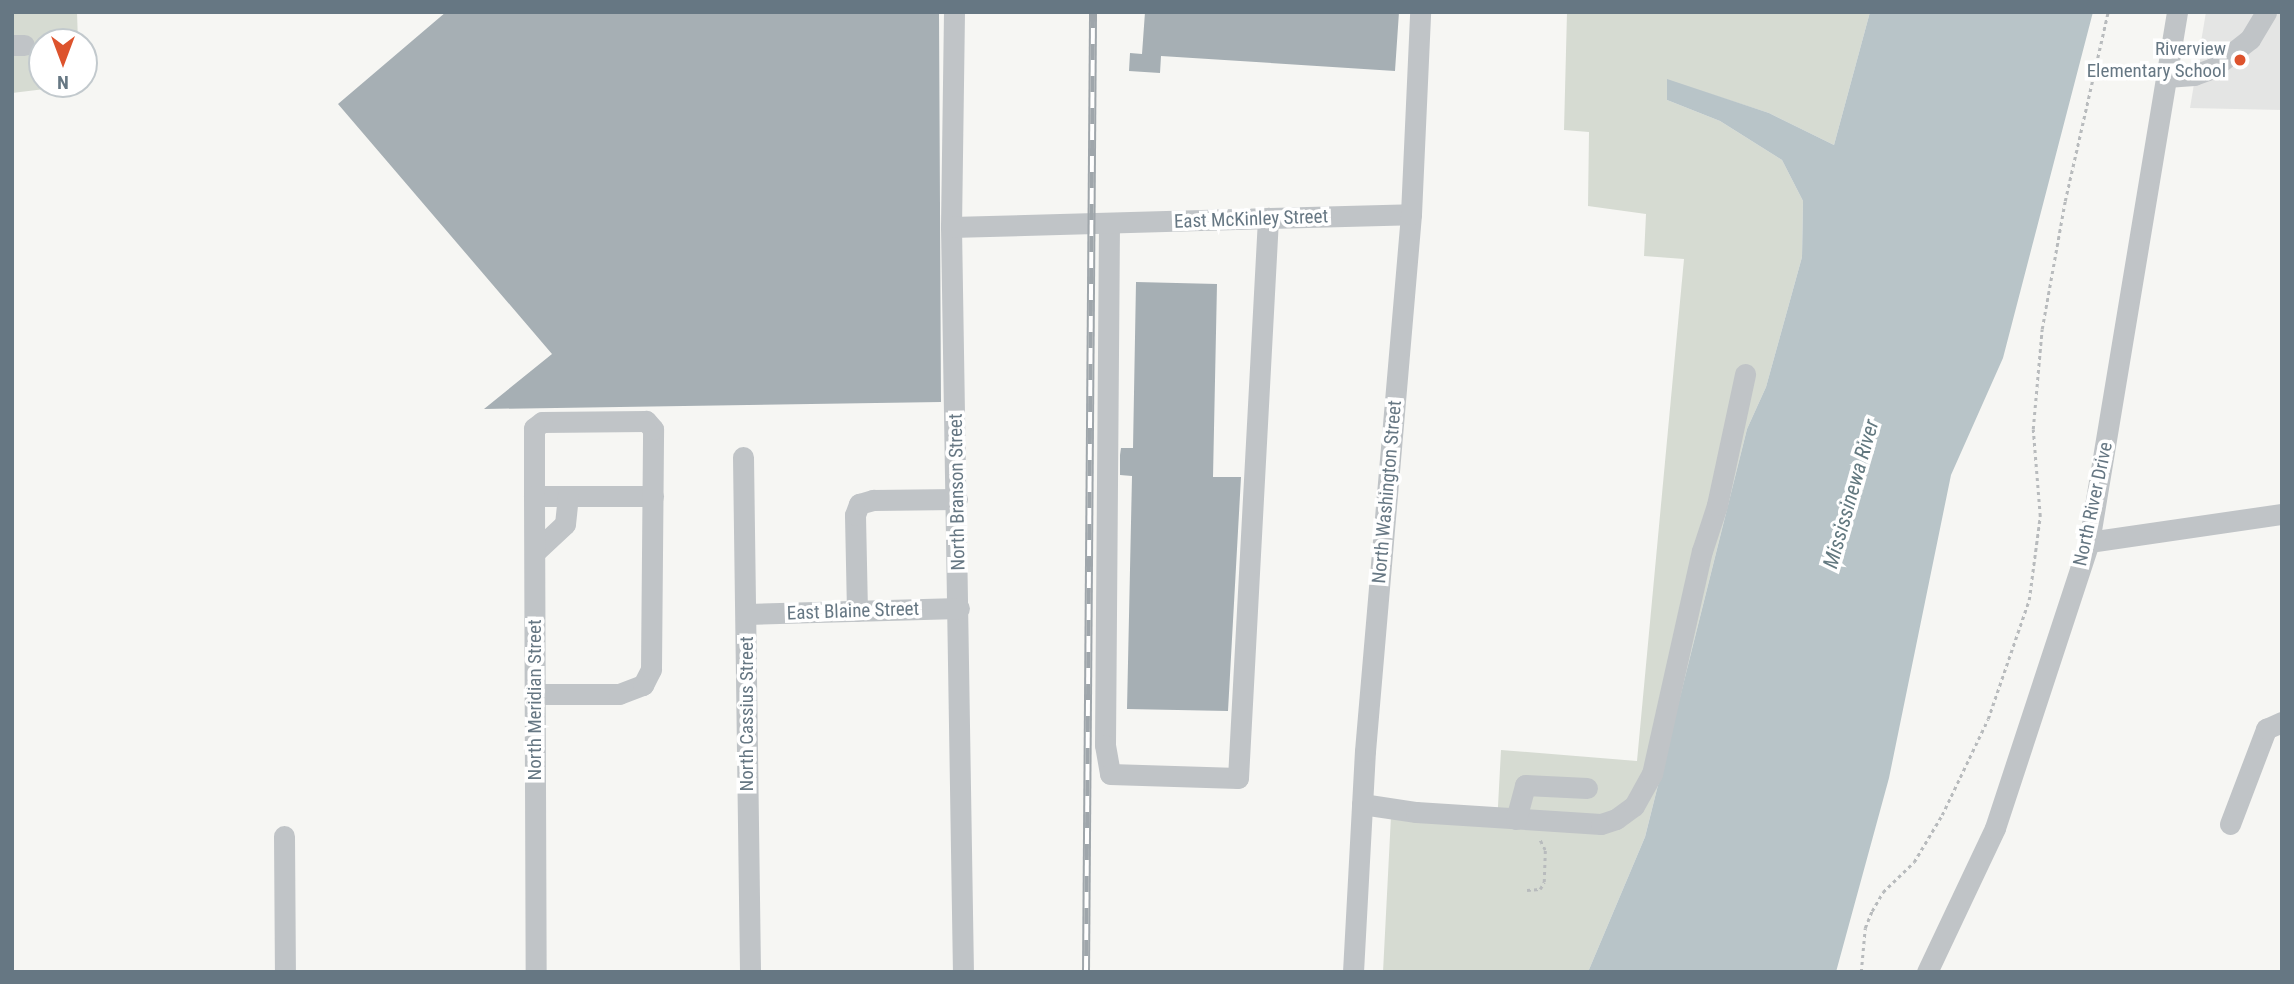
<!DOCTYPE html>
<style>
body{margin:0}
#map{position:relative;width:2294px;height:984px;overflow:hidden;background:#f6f6f3;font-family:"Roboto Condensed",sans-serif}
div>[style]{position:absolute}
.built>*{inset:0;background:#e4e5e4}
.green>*{inset:0;background:#d6dbd2}
.water>*{inset:0;background:#b8c4c8}
.building>*{inset:0;background:#a6afb4}
.path>*{height:2.5px;margin-top:-1.25px;transform-origin:0;background:repeating-linear-gradient(90deg,#b8bbbd 0 3.5px,transparent 0 7px)}
.minor>*{height:21px;margin:-10.5px;padding:0 10.5px;transform-origin:10.5px;border-radius:10.5px;background:#c0c4c7}
.rail>*{height:8px;margin-top:-4px;transform-origin:0;background:repeating-linear-gradient(90deg,#fff 0 16px,#9fa6ab 0 32px);box-sizing:border-box;border-block:2px solid #9fa6ab}
.dots>*{width:19px;height:19px;translate:-50% -50%;box-sizing:border-box;border:4px solid #fff;border-radius:50%}
span{translate:-50% -50%;white-space:nowrap;text-align:center;line-height:1.15;-webkit-text-stroke:7px #fff;paint-order:stroke}
.poi-label{font-size:19px;color:#667783}
.right{translate:-100% -50%;text-align:right}
.street-label{font-size:19px;color:#667783}
.water-label{font-size:21px;color:#62787f;font-style:italic}
.frame{position:absolute;inset:0;border:14px solid #667783;pointer-events:none}
.north{position:absolute;left:28px;top:28px;width:70px;height:70px;box-sizing:border-box;background:#fff;border:2px solid #c2c9cd;border-radius:50%;rotate:180deg;font-size:19px;font-weight:700;line-height:28px;text-align:center;color:#667783}
.north::after{content:'';display:block;margin:auto;width:24px;height:32px;background:#dd532d;clip-path:polygon(50% 0,100% 100%,50% 72%,0 100%)}
</style>
<div id="map">
<div class="built">
<i style="clip-path:polygon(2206px 12px,2282px 12px,2282px 110px,2190px 108px)"></i>
</div>
<div class="green">
<i style="clip-path:polygon(12px 12px,77px 12px,78px 42px,42px 42px,42px 84px,78px 85px,12px 93px)"></i>
<i style="clip-path:polygon(1567px 12px,1870px 12px,1834px 145px,1769px 113px,1667px 80px,1667px 100px,1720px 121px,1782px 160px,1803px 201px,1802px 257px,1766px 387px,1747px 429px,1645px 837px,1588px 972px,1383px 972px,1391px 816px,1497px 825px,1501px 750px,1637px 761px,1684px 259px,1644px 256px,1646px 214px,1588px 206px,1589px 132px,1564px 130px)"></i>
</div>
<div class="water">
<i style="clip-path:polygon(1870px 12px,2093px 12px,2003px 358px,1951px 475px,1889px 778px,1836px 972px,1588px 972px,1645px 837px,1747px 429px,1766px 387px,1802px 257px,1803px 201px,1782px 160px,1720px 121px,1667px 100px,1667px 79px,1769px 113px,1834px 145px)"></i>
</div>
<div class="building">
<i style="clip-path:polygon(446px 12px,939px 12px,941px 402px,484px 409px,552px 354px,338px 104px)"></i>
<i style="clip-path:polygon(1145px 12px,1399px 12px,1395px 71px,1161px 56px,1160px 73px,1129px 71px,1130px 53px,1142px 54px)"></i>
<i style="clip-path:polygon(1136px 282px,1217px 284px,1213px 477px,1241px 477px,1228px 711px,1127px 709px,1132px 476px,1120px 475px,1120px 455px,1121px 448px,1133px 448px)"></i>
</div>
<div class="path">
<i style="left:1527px;top:890px;width:13px;rotate:-4deg"></i>
<i style="left:1540px;top:889px;width:8px;rotate:-60deg"></i>
<i style="left:1544px;top:882px;width:32px;rotate:-88deg"></i>
<i style="left:1545px;top:850px;width:11px;rotate:-117deg"></i>
<i style="left:1861px;top:972px;width:44px;rotate:-84.8deg"></i>
<i style="left:1865px;top:928px;width:18px;rotate:-68deg"></i>
<i style="left:1872px;top:911px;width:22px;rotate:-60deg"></i>
<i style="left:1883px;top:892px;width:43px;rotate:-44.1deg"></i>
<i style="left:1914px;top:862px;width:55px;rotate:-59.2deg"></i>
<i style="left:1942px;top:815px;width:106px;rotate:-64.4deg"></i>
<i style="left:1988px;top:719px;width:126px;rotate:-71deg"></i>
<i style="left:2029px;top:600px;width:85px;rotate:-82.5deg"></i>
<i style="left:2040px;top:516px;width:87px;rotate:-94.6deg"></i>
<i style="left:2033px;top:429px;width:100px;rotate:-84.9deg"></i>
<i style="left:2042px;top:329px;width:130px;rotate:-79.8deg"></i>
<i style="left:2065px;top:201px;width:194px;rotate:-77.2deg"></i>
</div>
<div class="minor">
<i style="left:954px;top:12px;width:215px;rotate:90.8deg"></i>
<i style="left:951px;top:227px;width:745px;rotate:89.08deg"></i>
<i style="left:12px;top:45px;width:12px"></i>
<i style="left:2166px;top:77px;width:28px;rotate:-4deg"></i>
<i style="left:2194px;top:75px;width:20px;rotate:-20deg"></i>
<i style="left:2213px;top:68px;width:47px;rotate:-38.1deg"></i>
<i style="left:2250px;top:39px;width:31px;rotate:-59deg"></i>
<i style="left:1109px;top:223px;width:522px;rotate:90.44deg"></i>
<i style="left:1105px;top:745px;width:29px;rotate:80deg"></i>
<i style="left:1110px;top:774px;width:128px;rotate:1.8deg"></i>
<i style="left:1238px;top:778px;width:561px;rotate:-86.93deg"></i>
<i style="left:951px;top:227px;width:460px;rotate:-1.6deg"></i>
<i style="left:743px;top:457px;width:515px;rotate:89.22deg"></i>
<i style="left:534px;top:496px;width:119px"></i>
<i style="left:2089px;top:542px;width:195px;rotate:-8.3deg"></i>
<i style="left:535px;top:552px;width:41px;rotate:-43deg"></i>
<i style="left:565px;top:524px;width:28px;rotate:-84deg"></i>
<i style="left:857px;top:611px;width:96px;rotate:-91.2deg"></i>
<i style="left:855px;top:515px;width:12px;rotate:-70deg"></i>
<i style="left:859px;top:504px;width:15px;rotate:-16deg"></i>
<i style="left:873px;top:500px;width:84px;rotate:-0.7deg"></i>
<i style="left:747px;top:614px;width:212px;rotate:-1.6deg"></i>
<i style="left:535px;top:694px;width:84px"></i>
<i style="left:619px;top:694px;width:26px;rotate:-21deg"></i>
<i style="left:643px;top:685px;width:18px;rotate:-63deg"></i>
<i style="left:651px;top:669px;width:240px;rotate:-89.5deg"></i>
<i style="left:653px;top:429px;width:11px;rotate:-131deg"></i>
<i style="left:646px;top:421px;width:104px;rotate:179.4deg"></i>
<i style="left:542px;top:422px;width:10px;rotate:143deg"></i>
<i style="left:534px;top:428px;width:68px;rotate:90deg"></i>
<i style="left:534px;top:496px;width:476px;rotate:89.8deg"></i>
<i style="left:1362px;top:804px;width:55px;rotate:8.4deg"></i>
<i style="left:1416px;top:812px;width:185px;rotate:3.7deg"></i>
<i style="left:1601px;top:824px;width:16px;rotate:-18deg"></i>
<i style="left:1616px;top:819px;width:22px;rotate:-36deg"></i>
<i style="left:1634px;top:806px;width:37px;rotate:-61deg"></i>
<i style="left:1652px;top:774px;width:229px;rotate:-77.4deg"></i>
<i style="left:1702px;top:551px;width:48px;rotate:-71.9deg"></i>
<i style="left:1717px;top:505px;width:134px;rotate:-77.9deg"></i>
<i style="left:1516px;top:819px;width:35px;rotate:-75deg"></i>
<i style="left:1525px;top:785px;width:62px;rotate:2.8deg"></i>
<i style="left:2230px;top:824px;width:102px;rotate:-69.2deg"></i>
<i style="left:2266px;top:729px;width:17px;rotate:-24deg"></i>
<i style="left:284px;top:836px;width:136px;rotate:89.6deg"></i>
<i style="left:1353px;top:972px;width:221px;rotate:-86.9deg"></i>
<i style="left:1365px;top:751px;width:539px;rotate:-85.1deg"></i>
<i style="left:1411px;top:214px;width:202px;rotate:-87.4deg"></i>
<i style="left:1927px;top:972px;width:159px;rotate:-64.7deg"></i>
<i style="left:1995px;top:828px;width:301px;rotate:-71.8deg"></i>
<i style="left:2089px;top:542px;width:537px;rotate:-80.57deg"></i>
</div>
<div class="rail">
<i style="left:1086px;top:972px;width:960px;rotate:-89.58deg"></i>
</div>
<div class="dots">
<i style="left:2240px;top:60px;background:#dd532d"></i>
</div>
<div class="poi-label">
<span class="right" style="left:2226px;top:60px">Riverview<br>Elementary School</span>
</div>
<div class="street-label">
<span style="left:1251px;top:219px;rotate:-2deg">East McKinley Street</span>
<span style="left:957px;top:492px;rotate:-91deg">North Branson Street</span>
<span style="left:1387px;top:492px;rotate:-85deg">North Washington Street</span>
<span style="left:2093px;top:504px;rotate:-78deg">North River Drive</span>
<span style="left:853px;top:611px;rotate:-2deg">East Blaine Street</span>
<span style="left:535px;top:700px;rotate:-90deg">North Meridian Street</span>
<span style="left:747px;top:714px;rotate:-90deg">North Cassius Street</span>
</div>
<div class="water-label">
<span style="left:1851px;top:494px;rotate:-74deg">Mississinewa River</span>
</div>
<div class="frame"></div>
<div class="north">N</div>
</div>
